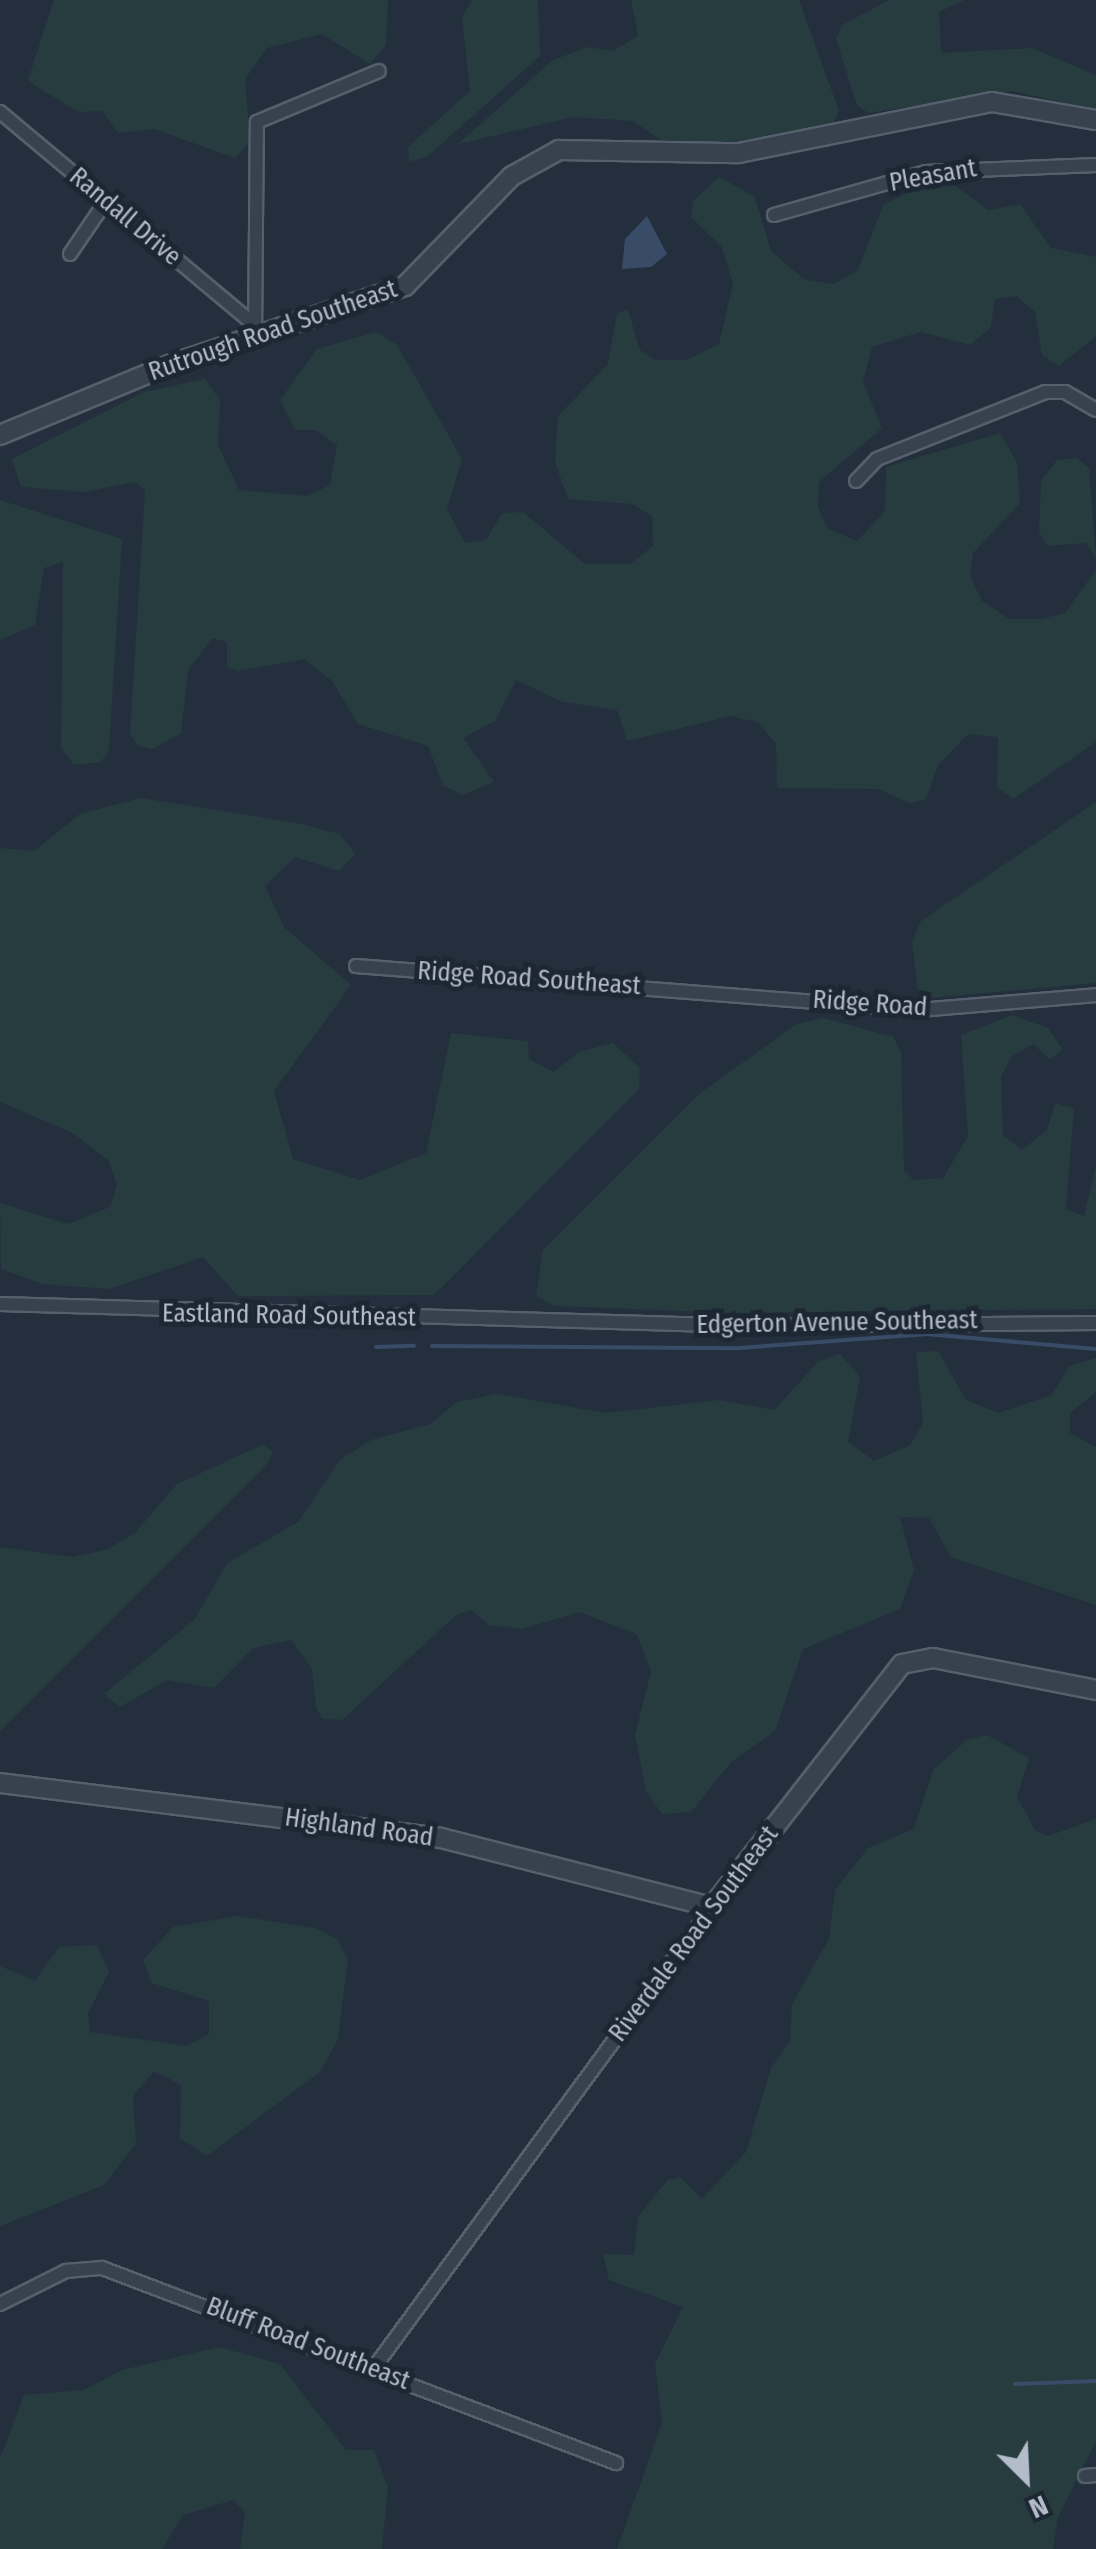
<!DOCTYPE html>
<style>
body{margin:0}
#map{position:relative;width:1096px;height:2549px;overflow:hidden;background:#242f3e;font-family:"Fira Sans Condensed",sans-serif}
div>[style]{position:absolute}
.green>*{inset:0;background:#263c3f}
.water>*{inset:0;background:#394c67}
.stream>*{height:4px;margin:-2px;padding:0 2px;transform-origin:2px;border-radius:2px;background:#394c67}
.roads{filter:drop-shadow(2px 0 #565f6c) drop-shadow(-2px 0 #565f6c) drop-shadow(0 2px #565f6c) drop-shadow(0 -2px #565f6c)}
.minor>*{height:12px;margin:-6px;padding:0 6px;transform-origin:6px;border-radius:6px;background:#38414e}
.tertiary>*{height:18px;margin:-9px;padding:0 9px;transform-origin:9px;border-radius:9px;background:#38414e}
span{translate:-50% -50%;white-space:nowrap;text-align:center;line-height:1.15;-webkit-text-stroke:10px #1d2633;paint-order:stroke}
.street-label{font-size:25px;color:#b4bcc9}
.north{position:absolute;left:976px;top:2429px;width:100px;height:100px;-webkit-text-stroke:8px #1d2633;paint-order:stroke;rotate:156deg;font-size:28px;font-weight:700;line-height:40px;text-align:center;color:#b4bcc9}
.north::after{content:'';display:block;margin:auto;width:35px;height:45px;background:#b4bcc9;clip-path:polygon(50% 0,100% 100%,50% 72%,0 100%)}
</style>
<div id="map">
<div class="green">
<i style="clip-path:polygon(54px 0,388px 0,386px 45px,370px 64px,322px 34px,267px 48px,245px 79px,250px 142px,235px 158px,154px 129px,118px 133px,102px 111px,79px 112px,35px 86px,28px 80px)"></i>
<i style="clip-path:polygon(472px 0,538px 0,540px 56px,428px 156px,409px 162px,408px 147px,470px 91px,462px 17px)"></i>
<i style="clip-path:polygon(631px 0,799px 0,839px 111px,834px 124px,719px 146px,665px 143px,633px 121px,574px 117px,458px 144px,553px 60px,588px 47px,613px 51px,638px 36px)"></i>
<i style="clip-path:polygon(889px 0,964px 0,939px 12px,941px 53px,1032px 48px,1096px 75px,1096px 110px,1013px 91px,868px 113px,857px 105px,836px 39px,842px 25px)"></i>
<i style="clip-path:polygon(719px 177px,755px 197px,771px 251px,805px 280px,834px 284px,858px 270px,883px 205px,928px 182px,950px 182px,988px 210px,1020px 204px,1051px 248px,1096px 257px,1096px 336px,1059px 366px,1042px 355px,1035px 312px,1017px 296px,995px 299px,991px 327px,970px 345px,921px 332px,872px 347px,863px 382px,882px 428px,819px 482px,818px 507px,828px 529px,857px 541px,885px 511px,886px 467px,1000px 433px,1017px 463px,1020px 503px,973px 553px,970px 576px,982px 601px,1009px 619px,1041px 619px,1065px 613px,1096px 570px,1096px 742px,1013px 799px,997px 787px,998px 737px,968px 734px,938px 765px,926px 799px,909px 803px,878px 789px,777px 788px,776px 743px,757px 722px,731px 716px,627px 741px,617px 710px,563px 702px,516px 680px,495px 721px,463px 738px,494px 782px,462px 795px,443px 785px,428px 746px,358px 724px,332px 681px,304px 659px,238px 671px,227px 667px,227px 642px,212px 638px,188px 670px,181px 733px,153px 749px,138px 746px,130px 734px,145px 491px,135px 482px,84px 492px,21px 487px,12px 459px,144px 392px,205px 379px,220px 400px,218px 445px,239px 490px,308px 496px,330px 485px,337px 445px,316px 430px,295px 430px,280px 400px,317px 349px,376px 332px,397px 345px,462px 459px,447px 509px,465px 543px,486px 540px,502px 513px,523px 512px,585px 564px,630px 564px,653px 546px,652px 516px,632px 504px,568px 499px,555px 462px,558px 416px,608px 364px,617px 313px,628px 310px,640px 350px,654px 360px,687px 360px,719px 344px,733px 283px,721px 246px,691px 217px,693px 201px)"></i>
<i style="clip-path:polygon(1077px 458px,1089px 468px,1096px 558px,1086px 543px,1048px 546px,1039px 532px,1041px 481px,1057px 460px)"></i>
<i style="clip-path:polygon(0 500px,122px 539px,109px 750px,101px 762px,74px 765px,61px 748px,63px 562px,44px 568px,35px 625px,0 640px)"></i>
<i style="clip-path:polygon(141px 798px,297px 823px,340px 834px,355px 854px,339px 871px,295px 857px,265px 886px,284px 927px,351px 985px,274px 1091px,293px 1159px,360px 1180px,426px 1153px,451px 1033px,528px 1041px,529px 1059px,553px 1072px,579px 1052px,613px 1043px,640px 1068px,639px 1089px,434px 1295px,238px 1296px,203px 1257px,109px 1289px,43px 1284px,1px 1269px,0 1203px,68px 1224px,110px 1207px,117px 1186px,109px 1161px,73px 1133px,0 1102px,0 848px,34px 851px,80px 814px)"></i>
<i style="clip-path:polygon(1096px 802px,1096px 983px,930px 998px,918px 991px,912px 942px,921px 921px)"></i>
<i style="clip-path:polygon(1012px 1015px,1048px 1028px,1063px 1050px,1050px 1059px,1033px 1044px,1011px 1057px,1001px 1077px,1003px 1136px,1022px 1150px,1047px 1130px,1055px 1103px,1074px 1108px,1066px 1209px,1084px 1216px,1096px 1166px,1096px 1309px,736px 1313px,554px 1306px,536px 1296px,543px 1250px,699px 1094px,797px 1024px,823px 1018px,893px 1037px,901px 1052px,904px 1171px,914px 1180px,943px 1178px,968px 1136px,961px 1035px)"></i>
<i style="clip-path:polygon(938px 1351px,966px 1400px,998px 1413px,1052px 1395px,1069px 1366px,1096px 1358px,1096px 1392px,1070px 1413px,1070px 1433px,1096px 1447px,1096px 1605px,951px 1557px,929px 1518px,900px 1517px,914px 1570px,900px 1609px,803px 1649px,775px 1731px,731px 1762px,691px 1812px,662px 1814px,646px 1791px,635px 1735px,651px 1672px,637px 1634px,579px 1612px,522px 1629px,489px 1625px,471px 1610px,456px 1615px,342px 1720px,323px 1719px,316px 1708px,312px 1669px,291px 1640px,253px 1648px,214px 1688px,167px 1680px,120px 1707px,104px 1694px,195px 1619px,227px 1563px,298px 1522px,340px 1460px,371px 1440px,430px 1424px,457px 1402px,496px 1394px,606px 1413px,719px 1400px,774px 1410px,819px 1361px,840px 1354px,860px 1377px,848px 1442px,874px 1461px,910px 1445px,923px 1423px,916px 1352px)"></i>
<i style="clip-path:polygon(264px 1444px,273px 1453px,266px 1465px,0 1731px,0 1547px,73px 1557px,106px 1550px,134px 1534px,177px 1484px)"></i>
<i style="clip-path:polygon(987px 1735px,1029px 1758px,1017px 1797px,1035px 1830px,1048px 1836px,1096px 1819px,1096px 2441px,1058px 2517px,1053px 2549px,617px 2549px,662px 2423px,655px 2364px,683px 2307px,609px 2280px,603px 2254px,634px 2255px,638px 2216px,668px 2180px,680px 2177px,702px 2199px,746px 2152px,771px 2068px,790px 2041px,792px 2004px,829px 1939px,835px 1890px,868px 1848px,914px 1829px,933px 1770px,968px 1739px)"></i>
<i style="clip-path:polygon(237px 1916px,315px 1928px,337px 1939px,348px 1959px,338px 2039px,320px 2072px,207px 2156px,180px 2138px,181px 2085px,154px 2071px,133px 2096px,136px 2144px,104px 2185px,0 2226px,0 1966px,35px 1981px,59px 1947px,97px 1945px,109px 1972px,88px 2013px,90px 2032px,187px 2046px,209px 2034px,209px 2001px,152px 1983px,143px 1960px,173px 1927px)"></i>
<i style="clip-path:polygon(219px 2347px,280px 2364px,346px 2450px,374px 2450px,388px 2487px,382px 2549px,240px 2549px,245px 2512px,233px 2500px,183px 2515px,162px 2549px,0 2549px,0 2459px,24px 2395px,84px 2390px,122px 2370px)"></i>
</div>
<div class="water">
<i style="clip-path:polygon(647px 216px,667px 254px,651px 267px,622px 269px,625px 239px)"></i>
</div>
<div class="stream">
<i style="left:432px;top:1346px;width:308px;rotate:0.4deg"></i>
<i style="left:740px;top:1348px;width:188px;rotate:-4.3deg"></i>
<i style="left:927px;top:1334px;width:170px;rotate:5.1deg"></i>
<i style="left:376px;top:1347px;width:38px;rotate:-2deg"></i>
<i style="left:1015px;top:2384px;width:81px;rotate:-2.1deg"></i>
</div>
<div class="roads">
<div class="minor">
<i style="left:0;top:112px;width:326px;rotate:39.9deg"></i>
<i style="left:774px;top:215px;width:158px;rotate:-15.8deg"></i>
<i style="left:926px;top:172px;width:170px;rotate:-2.4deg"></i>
<i style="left:70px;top:254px;width:64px;rotate:-55.8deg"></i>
<i style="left:255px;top:339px;width:217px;rotate:-89.5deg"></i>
<i style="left:257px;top:122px;width:132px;rotate:-22.7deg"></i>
<i style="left:856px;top:481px;width:30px;rotate:-46deg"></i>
<i style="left:877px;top:459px;width:181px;rotate:-21.7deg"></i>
<i style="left:1045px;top:392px;width:20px"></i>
<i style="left:1065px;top:392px;width:36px;rotate:30deg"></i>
<i style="left:356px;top:966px;width:565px;rotate:4.47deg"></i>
<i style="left:919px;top:1010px;width:178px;rotate:-4.8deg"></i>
<i style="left:0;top:1304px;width:748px;rotate:1.68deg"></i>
<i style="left:748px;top:1326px;width:348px;rotate:-0.5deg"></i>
<i style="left:0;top:2304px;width:74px;rotate:-26.6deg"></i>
<i style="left:66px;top:2271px;width:36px;rotate:-5deg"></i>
<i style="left:102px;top:2268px;width:550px;rotate:20.78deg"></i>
<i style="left:373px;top:2369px;width:573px;rotate:-53.73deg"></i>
<i style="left:1085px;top:2476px;width:11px;rotate:-5deg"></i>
</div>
<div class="tertiary">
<i style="left:0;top:435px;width:183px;rotate:-22.5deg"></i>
<i style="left:169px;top:365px;width:249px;rotate:-18.5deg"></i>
<i style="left:405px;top:286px;width:153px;rotate:-45.8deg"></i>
<i style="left:512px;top:176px;width:54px;rotate:-29deg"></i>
<i style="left:559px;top:150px;width:180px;rotate:1deg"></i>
<i style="left:739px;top:153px;width:258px;rotate:-11.4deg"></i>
<i style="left:992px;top:102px;width:106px;rotate:9.8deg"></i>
<i style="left:0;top:1783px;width:444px;rotate:7.1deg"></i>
<i style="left:441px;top:1838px;width:280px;rotate:14.3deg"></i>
<i style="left:712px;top:1907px;width:308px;rotate:-52deg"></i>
<i style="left:902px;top:1664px;width:32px;rotate:-11deg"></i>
<i style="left:933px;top:1658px;width:166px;rotate:11.1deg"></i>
</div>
</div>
<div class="street-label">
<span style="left:933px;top:176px;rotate:-10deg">Pleasant</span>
<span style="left:125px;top:217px;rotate:40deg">Randall Drive</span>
<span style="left:273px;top:331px;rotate:-19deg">Rutrough Road Southeast</span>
<span style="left:529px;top:979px;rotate:4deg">Ridge Road Southeast</span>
<span style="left:870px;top:1004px;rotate:4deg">Ridge Road</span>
<span style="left:289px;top:1316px;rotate:1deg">Eastland Road Southeast</span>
<span style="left:837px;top:1323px;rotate:-1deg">Edgerton Avenue Southeast</span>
<span style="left:359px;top:1828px;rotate:8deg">Highland Road</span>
<span style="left:694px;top:1934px;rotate:-53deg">Riverdale Road Southeast</span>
<span style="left:308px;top:2344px;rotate:21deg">Bluff Road Southeast</span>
</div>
<div class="north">N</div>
</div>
